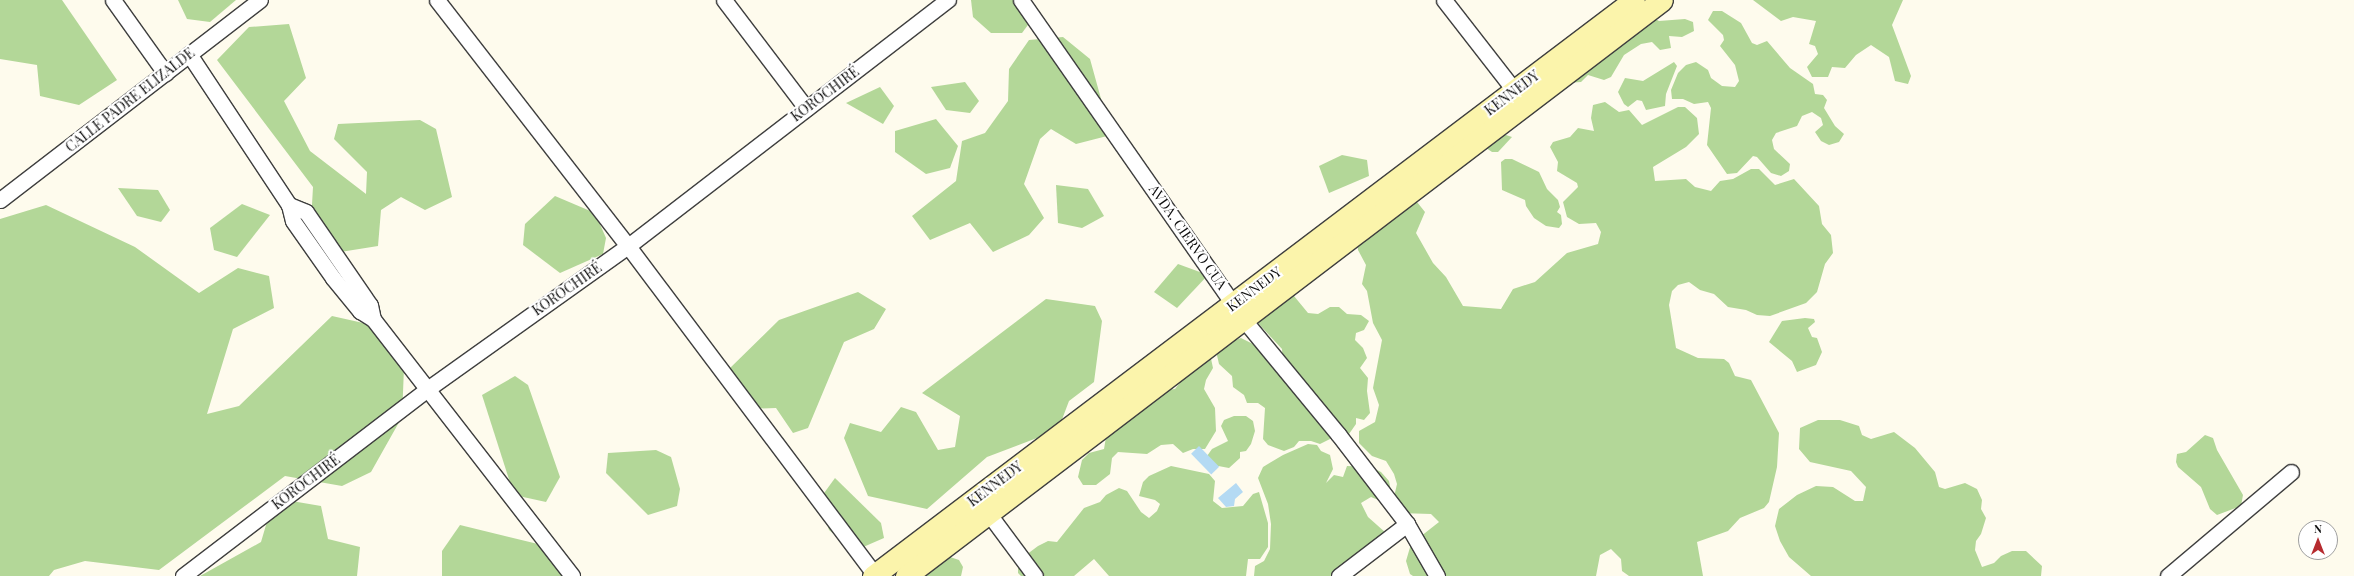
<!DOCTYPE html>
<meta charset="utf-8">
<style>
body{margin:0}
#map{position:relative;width:2354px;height:576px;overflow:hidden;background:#fefbed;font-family:"Playfair Display",serif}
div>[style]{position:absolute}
.forest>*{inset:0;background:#b3d798}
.water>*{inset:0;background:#b4daf3;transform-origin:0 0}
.roads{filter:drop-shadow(1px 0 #3f3f3f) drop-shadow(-1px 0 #3f3f3f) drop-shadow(0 1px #3f3f3f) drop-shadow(0 -1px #3f3f3f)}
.street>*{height:15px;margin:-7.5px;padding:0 7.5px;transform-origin:7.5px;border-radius:7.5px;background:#fff}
.secondary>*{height:21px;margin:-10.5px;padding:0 10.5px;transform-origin:10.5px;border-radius:10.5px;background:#fbf4ab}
span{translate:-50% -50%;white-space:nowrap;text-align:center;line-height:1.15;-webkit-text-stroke:4px #fff;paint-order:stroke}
.street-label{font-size:14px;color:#0c0c0c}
.north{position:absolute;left:2298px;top:520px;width:40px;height:40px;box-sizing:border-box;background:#fff;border:1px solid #9e9e9e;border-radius:50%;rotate:0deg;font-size:11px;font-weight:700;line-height:16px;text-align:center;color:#0c0c0c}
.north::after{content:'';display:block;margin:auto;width:14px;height:18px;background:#b62b2f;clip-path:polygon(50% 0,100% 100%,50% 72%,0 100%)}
</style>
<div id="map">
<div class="forest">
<i style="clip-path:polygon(0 0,62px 0,117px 80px,79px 105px,40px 96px,37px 65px,0 59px)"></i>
<i style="clip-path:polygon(178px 0,236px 0,210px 22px,187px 19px)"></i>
<i style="clip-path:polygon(971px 0,1031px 0,1036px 14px,1022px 33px,991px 33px,973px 17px)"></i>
<i style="clip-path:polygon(1753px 0,1903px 0,1892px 25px,1911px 76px,1908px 84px,1895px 81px,1889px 57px,1871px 45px,1856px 55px,1845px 68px,1832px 67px,1828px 77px,1812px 77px,1807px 67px,1818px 54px,1815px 46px,1809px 44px,1816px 21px,1793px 17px,1781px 21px)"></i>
<i style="clip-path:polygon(1713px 11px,1722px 11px,1741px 23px,1752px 43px,1757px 45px,1767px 41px,1790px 68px,1813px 84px,1815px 94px,1823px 95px,1827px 100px,1824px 108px,1835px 126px,1844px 134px,1839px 142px,1829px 145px,1821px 141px,1815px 132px,1823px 125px,1821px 118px,1812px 112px,1802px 116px,1797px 126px,1776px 133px,1772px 140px,1774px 149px,1790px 164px,1789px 171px,1781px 176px,1771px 173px,1757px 157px,1753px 156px,1737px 173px,1727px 174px,1707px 145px,1711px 108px,1708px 102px,1694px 104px,1683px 99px,1672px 99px,1671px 90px,1678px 73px,1686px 65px,1696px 62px,1708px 70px,1711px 78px,1722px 86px,1735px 87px,1739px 81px,1735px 65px,1720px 46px,1724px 40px,1723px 35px,1708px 20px)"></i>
<i style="clip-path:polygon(1650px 16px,1659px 21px,1685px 19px,1693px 22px,1694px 31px,1682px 37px,1669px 36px,1671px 48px,1660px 50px,1652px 42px,1641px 44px,1624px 55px,1611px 77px,1604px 80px,1588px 75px,1581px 82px,1566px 83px,1590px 62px,1599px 61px,1603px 55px)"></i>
<i style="clip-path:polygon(289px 24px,306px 78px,284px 101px,310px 151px,366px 194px,367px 172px,334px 139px,338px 124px,420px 120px,436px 129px,452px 197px,425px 210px,401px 197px,381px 210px,378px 246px,309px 257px,313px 187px,217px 60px,249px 27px)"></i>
<i style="clip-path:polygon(1063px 37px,1090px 59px,1111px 135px,1076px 144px,1051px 129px,1040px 139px,1024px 184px,1044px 218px,1029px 235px,993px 252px,970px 223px,930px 240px,912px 216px,956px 181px,962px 141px,985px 133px,1008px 101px,1009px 69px,1029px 40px)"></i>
<i style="clip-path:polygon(1674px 62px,1677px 66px,1666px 94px,1665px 106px,1646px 110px,1642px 101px,1637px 100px,1628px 107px,1624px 104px,1618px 92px,1625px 78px,1643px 81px)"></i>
<i style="clip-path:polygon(965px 82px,979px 101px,970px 113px,946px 110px,931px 87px)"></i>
<i style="clip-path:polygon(880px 87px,894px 106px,883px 124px,846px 103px)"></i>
<i style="clip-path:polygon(1605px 102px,1619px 112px,1629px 110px,1642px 125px,1678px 107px,1685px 107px,1697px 118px,1699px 134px,1686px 147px,1653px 167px,1655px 181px,1686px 179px,1695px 187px,1711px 191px,1720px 181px,1733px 179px,1751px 169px,1759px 169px,1775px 185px,1794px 179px,1819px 206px,1822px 224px,1831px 235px,1833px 253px,1825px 264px,1817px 292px,1806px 303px,1770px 316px,1757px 315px,1746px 310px,1728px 307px,1714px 294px,1700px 290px,1689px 282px,1678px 285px,1672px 291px,1669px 305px,1676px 348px,1698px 358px,1724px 359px,1729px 363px,1735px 376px,1751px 380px,1779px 433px,1777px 467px,1769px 502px,1764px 508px,1740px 518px,1728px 531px,1697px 542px,1703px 576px,1629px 576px,1622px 571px,1621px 559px,1611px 549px,1600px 555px,1596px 576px,1413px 576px,1410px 574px,1406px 561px,1411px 544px,1439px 522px,1431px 514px,1399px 513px,1394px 497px,1397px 484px,1394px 474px,1386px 461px,1372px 456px,1359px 443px,1359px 431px,1375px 422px,1379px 405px,1373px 388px,1382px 340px,1373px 323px,1367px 291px,1362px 284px,1366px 265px,1358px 250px,1356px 235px,1402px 202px,1417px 202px,1425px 212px,1416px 233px,1433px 263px,1446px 277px,1463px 306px,1501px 309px,1513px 289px,1535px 282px,1567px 253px,1598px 244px,1601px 232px,1596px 223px,1579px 224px,1567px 217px,1563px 202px,1578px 187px,1577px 183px,1557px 171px,1558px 162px,1550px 147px,1553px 142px,1570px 137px,1578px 128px,1594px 131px,1591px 118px,1593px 105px)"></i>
<i style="clip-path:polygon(936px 119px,958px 146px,950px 168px,926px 174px,895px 152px,895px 131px)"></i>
<i style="clip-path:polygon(1500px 133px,1512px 137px,1498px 152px,1492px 152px,1482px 145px)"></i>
<i style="clip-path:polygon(1342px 155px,1367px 160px,1369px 176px,1329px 193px,1319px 166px)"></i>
<i style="clip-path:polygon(1505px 159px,1512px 159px,1539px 172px,1547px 189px,1558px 200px,1560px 207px,1557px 212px,1561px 215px,1562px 224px,1559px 228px,1546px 226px,1534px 218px,1526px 206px,1525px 200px,1502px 190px,1501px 162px)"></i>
<i style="clip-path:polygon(1056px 185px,1088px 189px,1104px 216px,1082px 228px,1058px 223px)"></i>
<i style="clip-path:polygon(118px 188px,158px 190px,170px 210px,161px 222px,137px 216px)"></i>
<i style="clip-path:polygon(555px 196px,595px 213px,606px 238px,603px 254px,560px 273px,523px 245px,525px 224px)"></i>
<i style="clip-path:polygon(242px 204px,270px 215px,237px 257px,214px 250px,210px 228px)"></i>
<i style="clip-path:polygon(46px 205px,135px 247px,199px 293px,238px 268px,269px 276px,274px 308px,233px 329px,207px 414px,239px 406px,332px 316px,381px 327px,404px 368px,402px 417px,371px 472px,342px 486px,285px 476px,159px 570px,85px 561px,54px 570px,49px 576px,0 576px,0 219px)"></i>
<i style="clip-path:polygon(1178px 264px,1208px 275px,1177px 308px,1154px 292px)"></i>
<i style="clip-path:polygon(858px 292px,886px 309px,874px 329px,844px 342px,808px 428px,793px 433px,776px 408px,741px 409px,727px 371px,779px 320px)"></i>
<i style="clip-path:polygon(1281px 292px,1294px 296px,1308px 313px,1318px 314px,1330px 307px,1339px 307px,1347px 314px,1361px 315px,1369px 321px,1364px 330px,1356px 333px,1355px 340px,1363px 348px,1367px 358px,1360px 368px,1368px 378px,1367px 391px,1370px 413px,1364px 420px,1356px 418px,1356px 424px,1349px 434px,1338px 435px,1320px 444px,1311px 441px,1299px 441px,1294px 447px,1284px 451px,1268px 445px,1263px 439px,1265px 408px,1258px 403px,1247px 403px,1244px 395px,1233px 387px,1232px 376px,1219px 364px,1216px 351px,1224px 344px,1241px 338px,1255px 345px,1275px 369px,1283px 364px,1282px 349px,1258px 323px,1258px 310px)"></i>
<i style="clip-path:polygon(1046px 299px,1095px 306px,1102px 321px,1094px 382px,1069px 401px,1058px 430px,987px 457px,927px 509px,868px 496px,844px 438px,850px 423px,881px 432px,901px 407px,916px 412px,938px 450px,955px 447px,960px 416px,922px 393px)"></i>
<i style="clip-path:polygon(1805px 318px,1814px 319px,1815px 322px,1808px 328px,1812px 337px,1817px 338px,1822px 352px,1816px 365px,1797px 372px,1792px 361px,1769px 342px,1782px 321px)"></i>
<i style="clip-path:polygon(1210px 354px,1213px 368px,1206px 380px,1204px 389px,1215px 408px,1216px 431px,1205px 449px,1193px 449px,1183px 453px,1173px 444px,1161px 445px,1147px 454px,1118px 452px,1112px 458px,1110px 474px,1096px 485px,1083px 485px,1078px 477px,1082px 460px,1089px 453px,1104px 449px,1106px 437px,1157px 391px,1175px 389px,1185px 376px)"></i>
<i style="clip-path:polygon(515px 376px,528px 385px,560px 477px,546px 502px,514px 495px,482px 395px)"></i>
<i style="clip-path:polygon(1234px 416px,1246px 416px,1253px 421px,1255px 431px,1251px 444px,1246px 451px,1240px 452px,1240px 458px,1229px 468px,1213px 465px,1207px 456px,1212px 449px,1228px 441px,1221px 426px,1224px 420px)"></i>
<i style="clip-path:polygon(1818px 420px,1840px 420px,1859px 426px,1862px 435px,1871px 439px,1894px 432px,1915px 448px,1935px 472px,1939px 487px,1945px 489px,1965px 483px,1977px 489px,1982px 500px,1981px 509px,1986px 518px,1981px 534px,1976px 541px,1975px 550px,1982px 567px,1994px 563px,2001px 556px,2012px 551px,2026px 551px,2042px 566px,2041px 576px,1811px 576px,1789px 557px,1780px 541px,1775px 526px,1779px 509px,1797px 495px,1816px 486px,1833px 487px,1855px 501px,1863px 501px,1866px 487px,1851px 471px,1810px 462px,1799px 449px,1800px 428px)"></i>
<i style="clip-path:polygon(2205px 435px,2213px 438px,2217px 450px,2243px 495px,2241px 506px,2217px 515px,2210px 509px,2201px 487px,2178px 467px,2176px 462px,2177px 454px,2186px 452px)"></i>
<i style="clip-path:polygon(1308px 444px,1317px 445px,1321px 451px,1330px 455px,1333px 469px,1326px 483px,1334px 475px,1343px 477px,1347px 466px,1371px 467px,1381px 472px,1389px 481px,1391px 491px,1386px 503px,1371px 497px,1361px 503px,1368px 517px,1386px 533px,1386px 549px,1373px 560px,1338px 576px,1254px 576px,1255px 566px,1264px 561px,1270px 549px,1271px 524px,1268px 504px,1258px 478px,1263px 467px,1283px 455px)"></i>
<i style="clip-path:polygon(656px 450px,671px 457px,680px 489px,677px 506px,648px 515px,606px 473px,608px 453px)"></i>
<i style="clip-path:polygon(1171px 466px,1209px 474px,1215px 481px,1213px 501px,1222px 508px,1243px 506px,1253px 494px,1259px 492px,1268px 523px,1268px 547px,1260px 559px,1248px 559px,1246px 576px,1109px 576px,1094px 559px,1074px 576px,1021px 576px,1018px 573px,1018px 561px,1038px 546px,1048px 541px,1057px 542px,1084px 508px,1100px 502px,1106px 495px,1119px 488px,1127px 491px,1141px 512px,1149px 518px,1157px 511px,1160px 504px,1155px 500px,1139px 496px,1143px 482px,1149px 476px)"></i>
<i style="clip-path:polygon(835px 478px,881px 523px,884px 538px,854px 551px,829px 530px,819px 500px)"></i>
<i style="clip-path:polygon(274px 498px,321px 506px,328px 539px,360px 547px,357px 576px,200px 576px,261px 542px)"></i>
<i style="clip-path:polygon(460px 525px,542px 545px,563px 576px,442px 576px,442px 551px)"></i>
<i style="clip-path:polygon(950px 557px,959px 560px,963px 567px,961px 576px,921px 576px,944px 559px)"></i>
</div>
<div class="water">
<i style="left:1199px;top:446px;width:29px;height:11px;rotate:46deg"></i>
<i style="clip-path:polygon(1236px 483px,1243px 492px,1235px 499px,1234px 506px,1226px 507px,1218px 498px)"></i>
</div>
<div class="roads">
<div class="street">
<i style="left:113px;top:0;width:90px;rotate:54.5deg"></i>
<i style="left:437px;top:0;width:311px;rotate:52.2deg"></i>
<i style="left:628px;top:246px;width:413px;rotate:53.1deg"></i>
<i style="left:724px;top:0;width:136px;rotate:52.8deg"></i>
<i style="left:1021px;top:0;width:390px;rotate:55.1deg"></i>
<i style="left:1244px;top:320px;width:148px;rotate:50.5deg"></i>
<i style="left:1338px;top:434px;width:113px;rotate:52.5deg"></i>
<i style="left:1407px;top:524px;width:60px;rotate:60deg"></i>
<i style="left:1444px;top:0;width:125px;rotate:52.1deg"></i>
<i style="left:189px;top:54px;width:181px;rotate:56.5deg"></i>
<i style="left:289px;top:205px;width:16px;rotate:76deg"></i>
<i style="left:293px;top:221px;width:70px;rotate:54.9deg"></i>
<i style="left:333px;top:278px;width:43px;rotate:50.7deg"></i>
<i style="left:360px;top:311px;width:15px;rotate:32deg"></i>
<i style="left:373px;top:319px;width:325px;rotate:52.2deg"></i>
<i style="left:0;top:200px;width:328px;rotate:-37.6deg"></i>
<i style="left:289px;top:205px;width:18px;rotate:22deg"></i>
<i style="left:306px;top:212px;width:113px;rotate:55.5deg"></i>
<i style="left:370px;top:305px;width:14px;rotate:78deg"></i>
<i style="left:983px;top:506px;width:87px;rotate:53.4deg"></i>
<i style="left:183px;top:576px;width:306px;rotate:-37.4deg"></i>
<i style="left:426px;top:390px;width:248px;rotate:-35.5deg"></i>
<i style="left:628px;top:246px;width:404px;rotate:-37.6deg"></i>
<i style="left:1339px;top:576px;width:86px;rotate:-37.4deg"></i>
<i style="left:2168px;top:576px;width:161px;rotate:-40.2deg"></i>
</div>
<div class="secondary">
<i style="left:873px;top:576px;width:954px;rotate:-37.12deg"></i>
<i style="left:906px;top:576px;width:950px;rotate:-37.3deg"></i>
</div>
</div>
<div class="street-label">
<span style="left:1512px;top:93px;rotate:-37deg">KENNEDY</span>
<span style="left:825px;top:94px;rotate:-37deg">KOROCHIRÉ</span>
<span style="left:130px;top:100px;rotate:-38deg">CALLE PADRE ELIZALDE</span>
<span style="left:1188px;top:237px;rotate:55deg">AVDA. CIERVO CUA</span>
<span style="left:567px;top:289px;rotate:-35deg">KOROCHIRÉ</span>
<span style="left:1254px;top:289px;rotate:-37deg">KENNEDY</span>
<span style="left:306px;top:482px;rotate:-37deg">KOROCHIRÉ</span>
<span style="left:995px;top:484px;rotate:-37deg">KENNEDY</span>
</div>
<div class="north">N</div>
</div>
